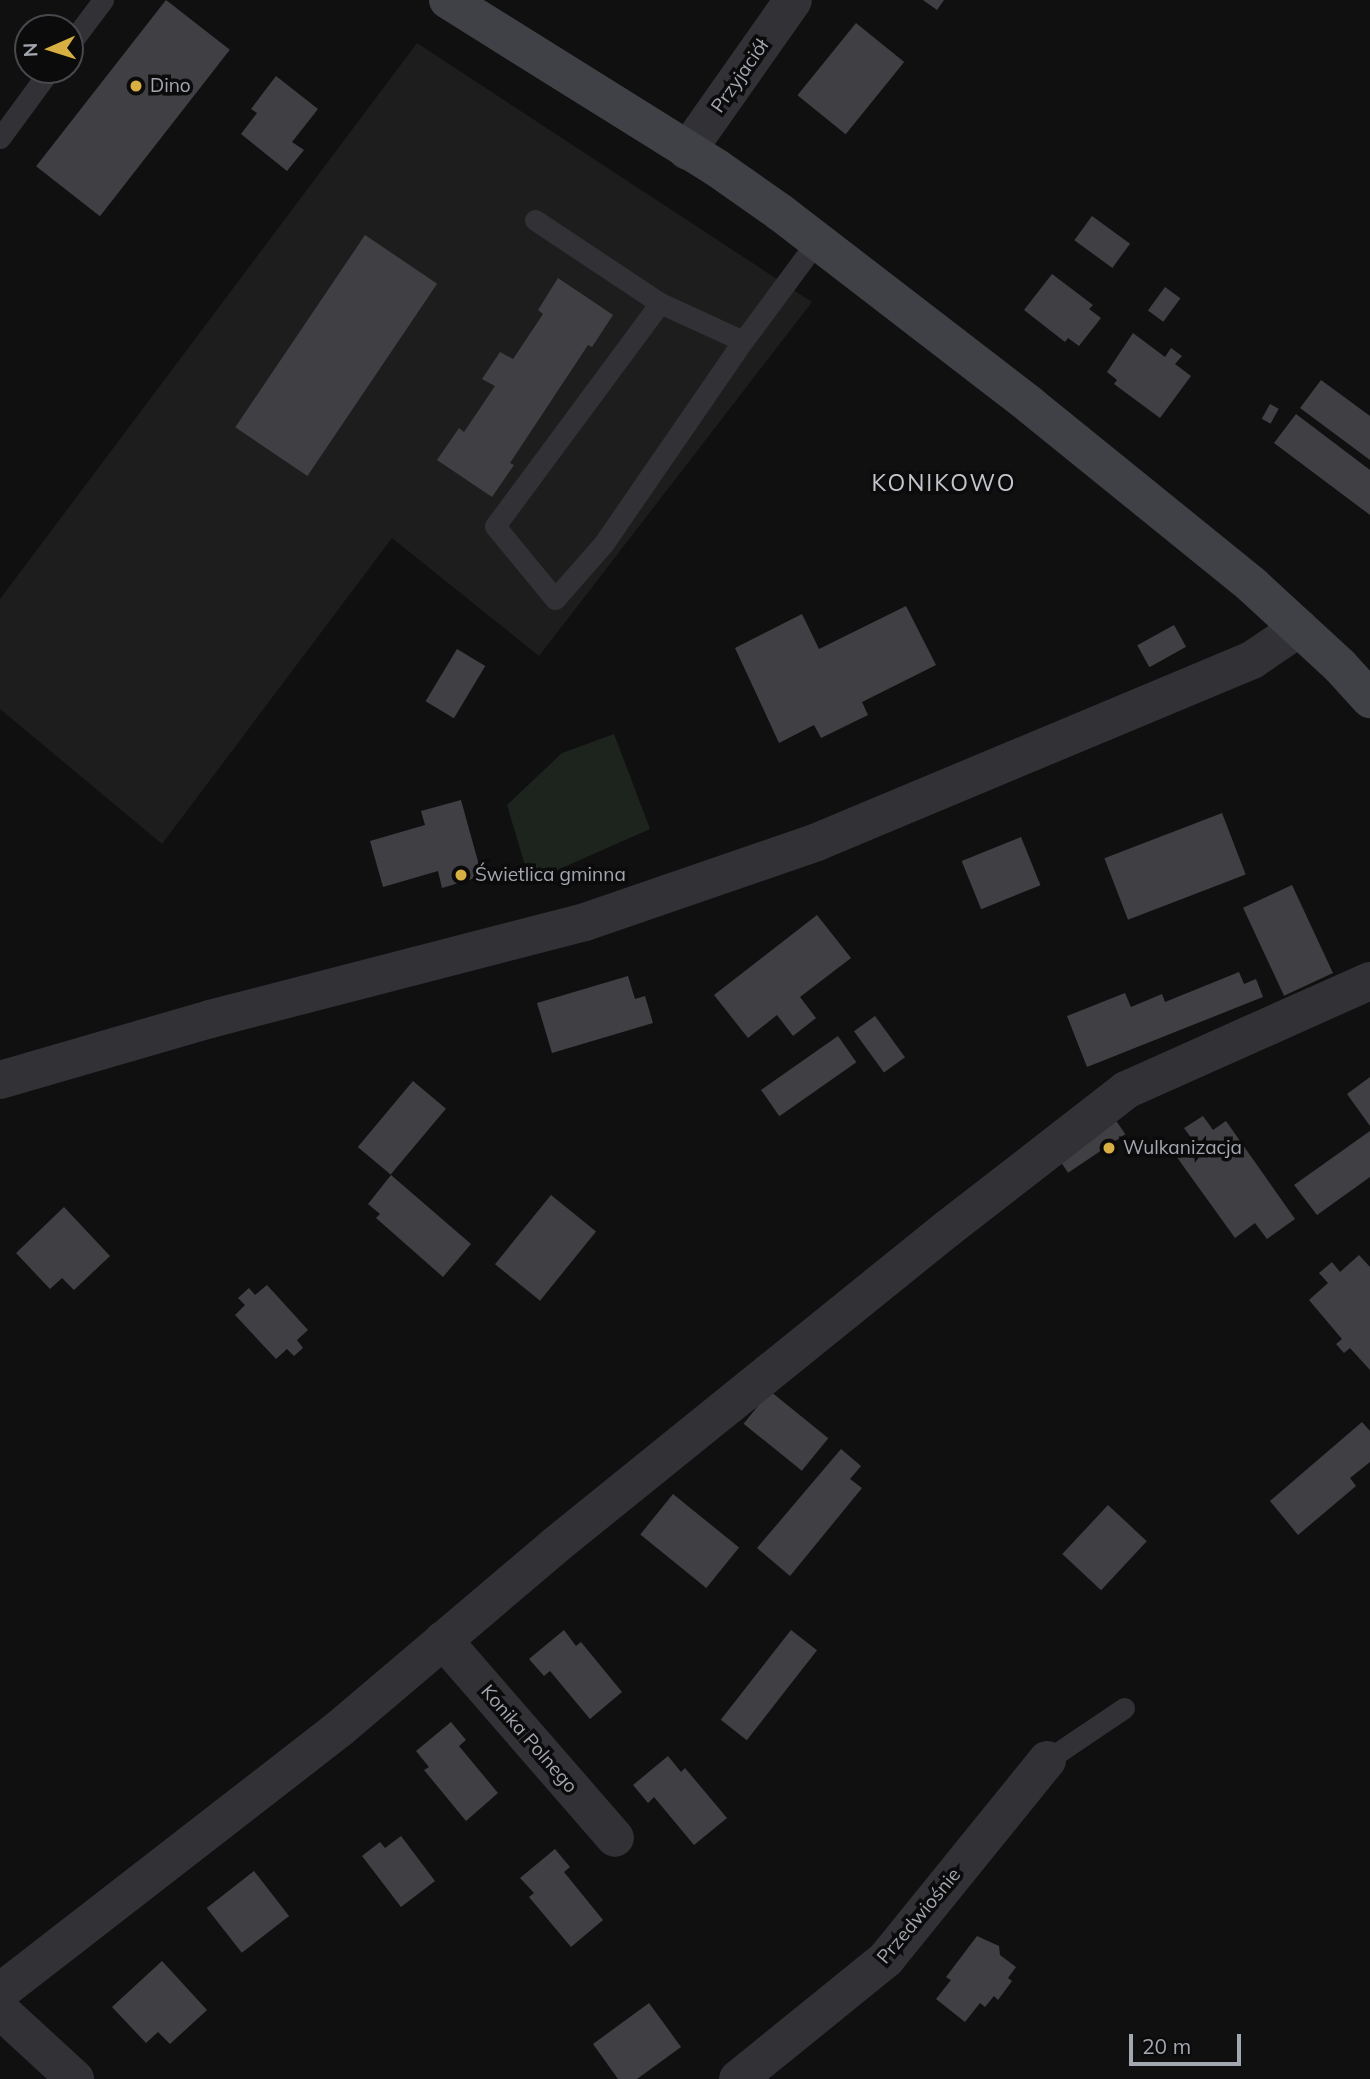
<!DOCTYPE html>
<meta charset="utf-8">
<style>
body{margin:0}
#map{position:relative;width:1370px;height:2079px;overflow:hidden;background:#101011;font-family:Mulish,sans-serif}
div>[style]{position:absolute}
.built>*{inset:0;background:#1d1d1e}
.green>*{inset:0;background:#1d241e}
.building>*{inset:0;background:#404044;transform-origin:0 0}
.service>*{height:21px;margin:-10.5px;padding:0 10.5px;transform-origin:10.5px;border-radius:10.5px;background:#323236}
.minor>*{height:38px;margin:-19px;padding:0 19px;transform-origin:19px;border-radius:19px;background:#323236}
.secondary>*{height:38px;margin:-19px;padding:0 19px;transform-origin:19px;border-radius:19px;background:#404146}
.dots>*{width:19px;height:19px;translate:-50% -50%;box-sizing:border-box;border:4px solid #0c0b0c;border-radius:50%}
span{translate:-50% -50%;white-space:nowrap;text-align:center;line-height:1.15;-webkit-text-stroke:7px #0c0b0c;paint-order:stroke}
.street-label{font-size:19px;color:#a3a7b0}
.poi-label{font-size:19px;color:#a3a7b0}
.left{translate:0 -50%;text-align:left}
.quarter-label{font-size:23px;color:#c4c6cd;letter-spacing:2px}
.north{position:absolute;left:14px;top:14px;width:70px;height:70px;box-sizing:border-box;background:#0c0b0c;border:2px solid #48494e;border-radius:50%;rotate:267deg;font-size:19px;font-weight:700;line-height:28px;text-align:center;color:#a3a7b0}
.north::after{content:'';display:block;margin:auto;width:24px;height:32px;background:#d8af42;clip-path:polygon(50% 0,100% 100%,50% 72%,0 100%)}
.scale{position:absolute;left:1129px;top:2034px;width:112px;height:32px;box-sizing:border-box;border:4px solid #a3a7b0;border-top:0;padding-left:9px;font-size:21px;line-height:24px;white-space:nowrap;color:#a3a7b0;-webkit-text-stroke:5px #0c0b0c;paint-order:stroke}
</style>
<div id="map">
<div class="built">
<i style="clip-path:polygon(417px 43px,812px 302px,539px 656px,392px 538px,162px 844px,0 709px,0 599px)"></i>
</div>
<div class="green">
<i style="clip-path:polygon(614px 734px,650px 829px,530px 882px,507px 805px,562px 753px)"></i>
</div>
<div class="building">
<i style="left:166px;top:0;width:81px;height:211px;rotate:38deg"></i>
<i style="clip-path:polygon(923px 0,944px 0,937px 10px)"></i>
<i style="left:856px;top:23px;width:62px;height:93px;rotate:39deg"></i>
<i style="clip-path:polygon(276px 76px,318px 109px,292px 142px,304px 150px,287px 171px,241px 134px,257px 113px,251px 109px)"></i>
<i style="left:1092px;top:216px;width:47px;height:30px;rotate:36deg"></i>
<i style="left:365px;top:235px;width:87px;height:232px;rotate:34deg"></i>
<i style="clip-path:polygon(1052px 274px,1093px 305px,1089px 309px,1101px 318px,1079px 346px,1068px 338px,1065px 342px,1024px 310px)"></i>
<i style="clip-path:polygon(558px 278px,613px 315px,592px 347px,588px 345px,510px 463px,514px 465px,492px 497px,437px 460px,459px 428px,464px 432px,495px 386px,482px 379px,500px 352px,513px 359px,543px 314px,538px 310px)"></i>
<i style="left:1165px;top:287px;width:19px;height:29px;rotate:36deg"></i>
<i style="clip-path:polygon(1133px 333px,1165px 357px,1171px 348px,1182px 356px,1175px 364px,1191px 376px,1160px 418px,1114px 384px,1117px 380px,1107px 372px)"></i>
<i style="clip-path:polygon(1321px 380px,1370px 416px,1370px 460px,1300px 408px)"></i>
<i style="left:1270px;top:404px;width:10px;height:17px;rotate:29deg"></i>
<i style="clip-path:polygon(1296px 414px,1370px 470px,1370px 515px,1274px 443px)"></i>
<i style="clip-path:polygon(906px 606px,936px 665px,862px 702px,868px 715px,821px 738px,814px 725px,779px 743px,735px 648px,802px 614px,819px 649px)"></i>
<i style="left:1174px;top:625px;width:25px;height:42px;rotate:61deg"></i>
<i style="left:457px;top:649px;width:33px;height:61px;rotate:31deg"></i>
<i style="clip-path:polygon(461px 800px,482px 876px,442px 888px,438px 871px,383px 887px,370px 841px,425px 825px,421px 811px)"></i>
<i style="left:1222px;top:813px;width:66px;height:126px;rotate:69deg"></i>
<i style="left:1021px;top:837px;width:52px;height:64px;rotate:68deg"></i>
<i style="left:1292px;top:885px;width:97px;height:54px;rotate:65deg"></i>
<i style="clip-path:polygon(817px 915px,851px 958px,800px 997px,816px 1018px,793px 1036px,777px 1015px,748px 1038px,714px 995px)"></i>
<i style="clip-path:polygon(1239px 972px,1244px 984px,1256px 979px,1263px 997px,1087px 1067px,1067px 1016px,1125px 993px,1131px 1007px,1162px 994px,1165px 1002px)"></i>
<i style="clip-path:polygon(628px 976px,635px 999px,645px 996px,653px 1023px,552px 1053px,537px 1003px)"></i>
<i style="left:875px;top:1016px;width:51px;height:26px;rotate:54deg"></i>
<i style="left:838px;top:1036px;width:32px;height:94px;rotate:55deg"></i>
<i style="clip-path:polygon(1370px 1077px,1370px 1126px,1347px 1094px)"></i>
<i style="left:413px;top:1081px;width:43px;height:86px;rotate:40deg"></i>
<i style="left:1113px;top:1116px;width:22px;height:69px;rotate:56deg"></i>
<i style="clip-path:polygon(1203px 1116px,1213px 1130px,1226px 1121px,1295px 1219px,1267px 1239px,1255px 1223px,1235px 1238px,1176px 1156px,1195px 1143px,1184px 1128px)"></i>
<i style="clip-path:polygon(1370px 1131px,1370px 1177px,1317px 1215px,1294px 1185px)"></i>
<i style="clip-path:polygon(391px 1175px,471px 1244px,443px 1277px,376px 1218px,380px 1214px,368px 1204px)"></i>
<i style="left:551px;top:1195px;width:58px;height:89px;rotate:39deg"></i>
<i style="clip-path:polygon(64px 1207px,110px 1256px,74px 1290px,62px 1278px,50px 1289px,16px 1253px)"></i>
<i style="clip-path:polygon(1359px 1255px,1370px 1267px,1370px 1370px,1350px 1348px,1344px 1353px,1336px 1344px,1342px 1339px,1309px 1300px,1328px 1283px,1319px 1273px,1332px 1262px,1340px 1272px)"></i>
<i style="clip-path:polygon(267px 1285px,308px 1330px,297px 1340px,303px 1348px,294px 1356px,287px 1349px,276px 1359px,235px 1315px,245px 1305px,238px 1298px,249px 1288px,255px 1295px)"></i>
<i style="left:770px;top:1391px;width:75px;height:42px;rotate:39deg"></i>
<i style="clip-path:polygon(1362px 1422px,1370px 1431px,1370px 1462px,1350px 1478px,1356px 1486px,1298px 1535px,1270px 1501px)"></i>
<i style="clip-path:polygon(841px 1449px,861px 1466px,850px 1479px,862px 1488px,790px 1576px,757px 1548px)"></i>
<i style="left:673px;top:1494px;width:85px;height:52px;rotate:39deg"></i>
<i style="left:1108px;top:1505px;width:53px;height:67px;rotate:43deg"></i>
<i style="clip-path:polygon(564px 1630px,576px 1646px,581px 1642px,622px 1692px,590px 1719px,550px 1671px,544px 1676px,529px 1659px)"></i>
<i style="left:791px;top:1630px;width:33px;height:114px;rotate:38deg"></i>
<i style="clip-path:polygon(451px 1722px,466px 1740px,459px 1746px,498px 1793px,466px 1821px,424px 1770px,429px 1767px,416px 1751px)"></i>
<i style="clip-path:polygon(668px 1756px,681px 1772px,685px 1768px,727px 1818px,694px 1845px,654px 1797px,648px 1803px,633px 1785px)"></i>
<i style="clip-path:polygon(401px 1836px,435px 1881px,401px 1907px,362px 1856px,380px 1842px,385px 1848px)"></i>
<i style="clip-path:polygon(555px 1849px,570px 1867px,564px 1872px,603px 1920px,571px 1947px,529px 1897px,534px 1893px,520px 1878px)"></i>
<i style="left:254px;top:1871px;width:57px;height:60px;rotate:52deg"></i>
<i style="clip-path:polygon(977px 1936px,999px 1946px,1000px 1955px,1016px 1967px,1008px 1978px,1012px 1981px,998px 2000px,994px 1996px,985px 2007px,980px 2003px,965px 2022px,936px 1999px,951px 1980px,946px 1977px)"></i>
<i style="clip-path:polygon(162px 1961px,207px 2010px,170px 2044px,158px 2032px,146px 2043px,112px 2007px)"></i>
<i style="clip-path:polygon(649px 2003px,681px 2047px,637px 2079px,618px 2079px,593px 2044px)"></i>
</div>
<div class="service">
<i style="left:70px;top:44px;width:55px;rotate:-53.1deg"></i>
<i style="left:0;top:138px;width:84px;rotate:-53.7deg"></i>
<i style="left:535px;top:220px;width:150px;rotate:33.6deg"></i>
<i style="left:743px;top:341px;width:91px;rotate:-155.4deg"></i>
<i style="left:660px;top:303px;width:277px;rotate:126.5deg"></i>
<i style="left:495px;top:526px;width:94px;rotate:50.6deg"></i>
<i style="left:555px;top:599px;width:74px;rotate:-48.8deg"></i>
<i style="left:604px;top:543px;width:245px;rotate:-55.5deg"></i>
<i style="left:743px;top:341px;width:124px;rotate:-53.5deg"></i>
<i style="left:1047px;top:1760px;width:93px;rotate:-34deg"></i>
</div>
<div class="minor">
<i style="left:687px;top:151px;width:184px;rotate:-54.9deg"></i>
<i style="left:0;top:1080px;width:219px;rotate:-16.2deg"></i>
<i style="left:210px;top:1019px;width:387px;rotate:-14.5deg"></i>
<i style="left:585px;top:922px;width:245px;rotate:-19deg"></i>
<i style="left:817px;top:842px;width:472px;rotate:-22.7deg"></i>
<i style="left:1252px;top:660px;width:57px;rotate:-34.2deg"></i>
<i style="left:443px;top:1640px;width:262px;rotate:49deg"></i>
<i style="left:0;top:1992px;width:429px;rotate:-37.8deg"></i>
<i style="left:339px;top:1729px;width:286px;rotate:-40.3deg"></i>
<i style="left:557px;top:1544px;width:501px;rotate:-38.93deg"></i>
<i style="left:947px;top:1229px;width:227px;rotate:-37.8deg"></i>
<i style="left:1126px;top:1090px;width:267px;rotate:-24.1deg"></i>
<i style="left:0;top:2010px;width:102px;rotate:42.6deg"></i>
<i style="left:738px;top:2079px;width:191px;rotate:-39deg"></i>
<i style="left:886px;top:1959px;width:256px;rotate:-51deg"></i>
</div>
<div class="secondary">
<i style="left:448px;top:0;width:317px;rotate:32deg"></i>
<i style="left:717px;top:168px;width:78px;rotate:35.1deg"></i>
<i style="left:781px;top:213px;width:314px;rotate:37.6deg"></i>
<i style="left:1030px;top:405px;width:286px;rotate:39deg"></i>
<i style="left:1252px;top:585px;width:120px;rotate:42.6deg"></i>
<i style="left:1340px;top:666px;width:45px;rotate:47.7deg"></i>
</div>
<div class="dots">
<i style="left:136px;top:86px;background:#d8af42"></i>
<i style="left:461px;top:875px;background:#d8af42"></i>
<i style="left:1109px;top:1148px;background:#d8af42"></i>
</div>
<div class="street-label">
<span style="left:740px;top:76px;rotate:-55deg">Przyjaciół</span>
<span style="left:529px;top:1739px;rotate:49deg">Konika Polnego</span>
<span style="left:919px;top:1916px;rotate:-50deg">Przedwiośnie</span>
</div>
<div class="poi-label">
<span class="left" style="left:150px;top:86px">Dino</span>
<span class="left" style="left:475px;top:875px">Świetlica gminna</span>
<span class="left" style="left:1123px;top:1148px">Wulkanizacja</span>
</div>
<div class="quarter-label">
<span style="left:944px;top:483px">KONIKOWO</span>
</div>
<div class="north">N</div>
<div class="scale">20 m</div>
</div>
